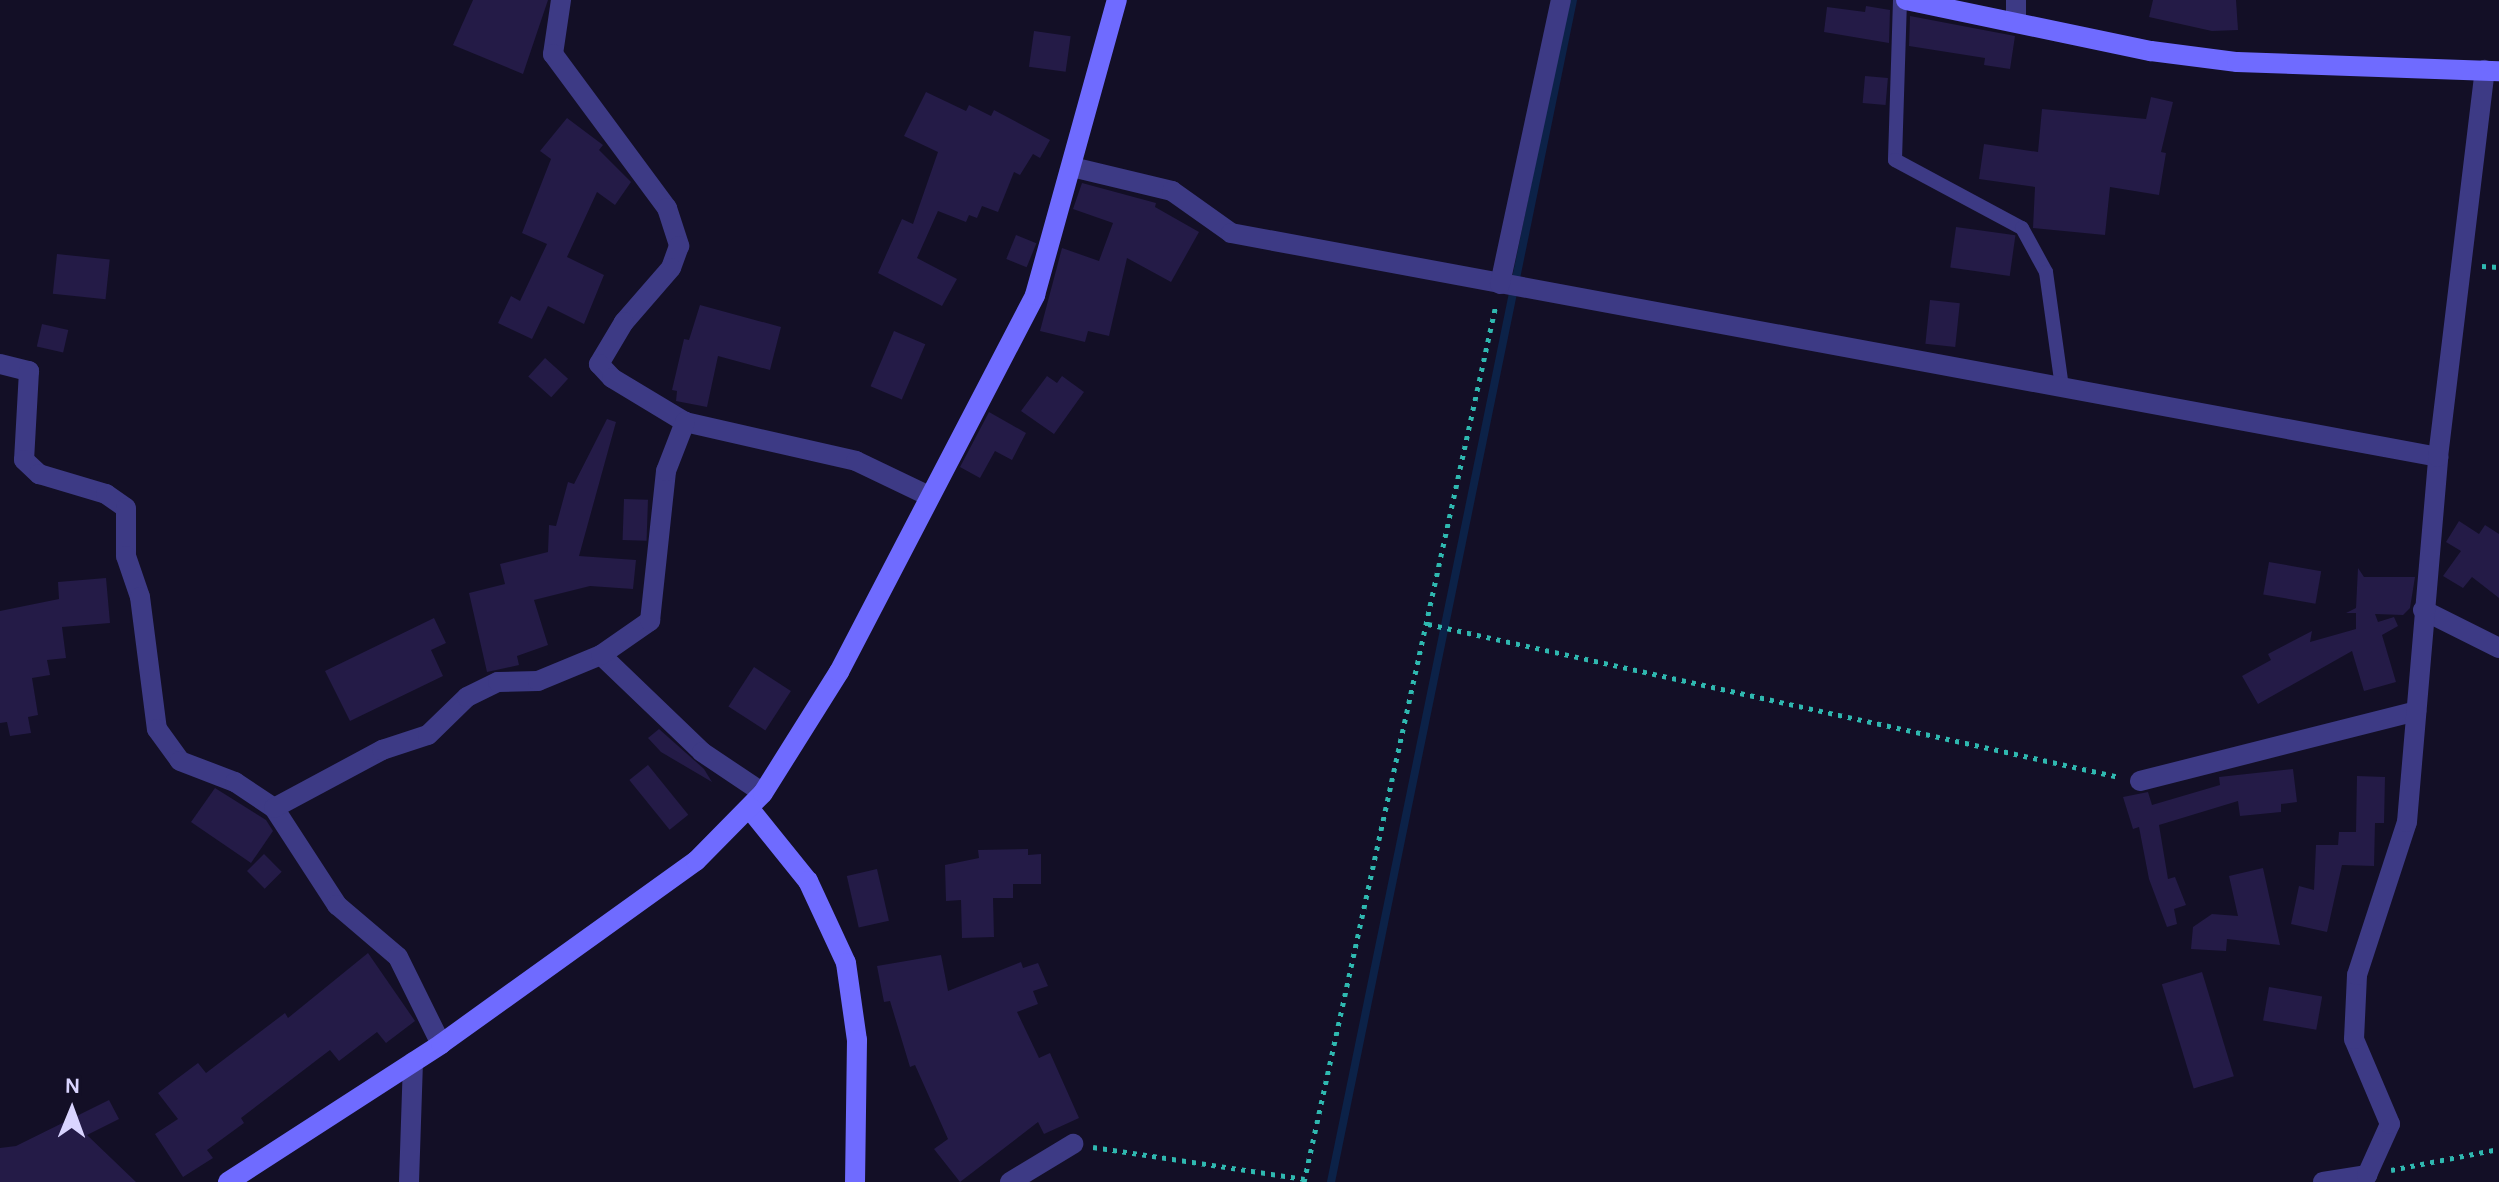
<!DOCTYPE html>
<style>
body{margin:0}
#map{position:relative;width:2499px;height:1182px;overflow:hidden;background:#130f26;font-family:Karla,sans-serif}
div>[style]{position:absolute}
.stream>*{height:8px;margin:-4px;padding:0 4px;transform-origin:4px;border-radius:4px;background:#0c2248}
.building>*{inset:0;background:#241b47;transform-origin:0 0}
.path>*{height:5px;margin-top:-2.5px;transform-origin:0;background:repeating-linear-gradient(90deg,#2fb8b0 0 4px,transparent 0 10px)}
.lane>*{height:14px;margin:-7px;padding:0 7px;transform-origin:7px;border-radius:7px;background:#3d3a85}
.street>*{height:20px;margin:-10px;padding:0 10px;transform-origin:10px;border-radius:10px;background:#3d3a85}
.secondary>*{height:20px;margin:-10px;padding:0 10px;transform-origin:10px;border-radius:10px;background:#6f6bff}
span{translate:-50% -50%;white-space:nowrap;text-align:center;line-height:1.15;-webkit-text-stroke:7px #130f26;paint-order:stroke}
.north{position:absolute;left:32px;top:1070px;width:80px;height:80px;-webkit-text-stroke:6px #130f26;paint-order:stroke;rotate:1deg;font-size:22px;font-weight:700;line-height:32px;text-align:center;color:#d9d4ff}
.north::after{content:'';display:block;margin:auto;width:28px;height:36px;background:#d9d4ff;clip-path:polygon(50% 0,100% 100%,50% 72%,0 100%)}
</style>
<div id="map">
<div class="stream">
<i style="left:1331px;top:1182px;width:1207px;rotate:-78.43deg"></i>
</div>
<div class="building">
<i style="clip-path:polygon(473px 0,548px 0,523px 74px,453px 45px)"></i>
<i style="clip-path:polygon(2153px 0,2236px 0,2238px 30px,2212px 31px,2149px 17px)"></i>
<i style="clip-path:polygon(1866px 6px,1890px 10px,1889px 43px,1824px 32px,1827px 7px,1865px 12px)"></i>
<i style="clip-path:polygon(1910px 16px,2015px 36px,2010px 69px,1984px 65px,1985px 58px,1909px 46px)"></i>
<i style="left:1034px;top:31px;width:37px;height:36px;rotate:8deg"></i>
<i style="left:1865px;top:76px;width:23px;height:27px;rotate:5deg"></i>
<i style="clip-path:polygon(926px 92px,966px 111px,969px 105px,991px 116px,994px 110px,1050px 140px,1040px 158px,1033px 154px,1020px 175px,1014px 172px,998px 212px,982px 206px,977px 218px,969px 215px,966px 222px,938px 211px,917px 258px,957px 279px,942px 306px,878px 273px,902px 219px,913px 224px,938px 152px,904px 136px)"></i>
<i style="clip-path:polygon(2151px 97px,2173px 102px,2161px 152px,2166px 153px,2159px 195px,2110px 187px,2105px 235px,2033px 228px,2035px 187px,1979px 179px,1984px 144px,2038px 152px,2042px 109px,2146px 119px)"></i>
<i style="clip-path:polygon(567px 118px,603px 145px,599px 150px,631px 182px,615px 205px,597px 192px,567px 257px,604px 275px,584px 324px,548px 306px,532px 339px,498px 323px,511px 296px,520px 301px,547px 244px,522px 233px,551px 159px,540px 151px)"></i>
<i style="clip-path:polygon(1082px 183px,1156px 203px,1155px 207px,1199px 232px,1171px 282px,1127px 258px,1109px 336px,1088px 331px,1085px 342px,1040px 331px,1062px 248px,1099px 261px,1113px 223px,1073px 209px)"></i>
<i style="left:1956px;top:227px;width:60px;height:41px;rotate:8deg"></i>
<i style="left:1016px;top:235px;width:22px;height:26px;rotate:22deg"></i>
<i style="left:57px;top:254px;width:53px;height:40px;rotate:6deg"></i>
<i style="left:1930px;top:300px;width:30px;height:44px;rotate:6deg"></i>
<i style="clip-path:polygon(700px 305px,781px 327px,770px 370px,718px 356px,707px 407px,676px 401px,677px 391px,672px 390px,684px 339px,689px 340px)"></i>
<i style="left:42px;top:324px;width:27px;height:23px;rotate:13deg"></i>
<i style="left:894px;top:331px;width:34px;height:60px;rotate:23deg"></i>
<i style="left:545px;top:358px;width:31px;height:25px;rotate:42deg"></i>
<i style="clip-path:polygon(1047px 376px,1057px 383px,1062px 376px,1084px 392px,1054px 434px,1021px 411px)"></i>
<i style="clip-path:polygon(989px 412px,1026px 433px,1012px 460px,995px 451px,980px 478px,960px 467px)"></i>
<i style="clip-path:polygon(607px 419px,616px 422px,579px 556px,636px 560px,633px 589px,590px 586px,534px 600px,548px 645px,517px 656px,519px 665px,487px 672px,469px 593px,505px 584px,500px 564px,548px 552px,549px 525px,556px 526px,568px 482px,574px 484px)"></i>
<i style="left:624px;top:499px;width:24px;height:41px;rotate:2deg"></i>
<i style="clip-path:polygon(2459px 521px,2479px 534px,2485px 525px,2499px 534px,2499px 598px,2472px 577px,2463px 588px,2443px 576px,2461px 551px,2446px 542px)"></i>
<i style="left:2269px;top:562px;width:53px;height:33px;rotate:10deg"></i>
<i style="clip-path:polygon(2358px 568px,2364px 577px,2415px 577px,2410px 608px,2403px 615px,2375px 614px,2378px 622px,2394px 617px,2398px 626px,2382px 635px,2396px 682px,2364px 691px,2352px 651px,2258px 704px,2242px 676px,2271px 660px,2268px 654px,2312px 631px,2310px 642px,2356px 629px,2356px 613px,2346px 613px,2356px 608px)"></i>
<i style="clip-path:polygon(106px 578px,110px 623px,62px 627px,66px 658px,47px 660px,50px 675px,32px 678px,38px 715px,28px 717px,31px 733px,10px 736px,7px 722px,0 723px,0 611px,59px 599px,58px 582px)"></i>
<i style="clip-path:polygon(434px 618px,446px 643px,431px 650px,443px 676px,350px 721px,325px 671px)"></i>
<i style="left:754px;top:667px;width:44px;height:47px;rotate:33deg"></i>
<i style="clip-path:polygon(659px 729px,704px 769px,712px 782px,661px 752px,648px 738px)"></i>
<i style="left:648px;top:765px;width:64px;height:24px;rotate:51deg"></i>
<i style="clip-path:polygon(2293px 769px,2297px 802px,2281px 804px,2281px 812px,2240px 816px,2238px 801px,2159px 825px,2168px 879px,2175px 877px,2186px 905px,2174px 909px,2177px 924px,2167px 927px,2149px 879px,2139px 827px,2133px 829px,2123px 797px,2148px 792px,2152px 805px,2220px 785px,2219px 777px)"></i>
<i style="clip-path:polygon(2357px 776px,2385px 777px,2384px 823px,2375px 823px,2374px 866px,2342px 865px,2327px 932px,2291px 924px,2299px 886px,2314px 890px,2316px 845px,2338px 845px,2339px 832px,2356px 832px)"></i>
<i style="clip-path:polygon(215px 788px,266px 820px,273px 831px,251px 863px,191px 822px)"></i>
<i style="clip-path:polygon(1028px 849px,1028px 855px,1041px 854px,1041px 884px,1013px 884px,1013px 898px,993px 898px,994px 937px,962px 938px,961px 900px,946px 901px,945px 865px,979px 858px,978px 850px)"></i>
<i style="left:264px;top:854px;width:25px;height:24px;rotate:45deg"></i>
<i style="clip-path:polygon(2263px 868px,2280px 945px,2227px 939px,2226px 951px,2191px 949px,2193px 927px,2212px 914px,2238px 916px,2229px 876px)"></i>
<i style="left:877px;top:869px;width:53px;height:31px;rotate:77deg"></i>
<i style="clip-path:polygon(368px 953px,415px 1021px,386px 1043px,377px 1032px,339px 1061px,330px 1050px,241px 1118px,244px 1123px,207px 1150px,213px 1158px,183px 1177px,155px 1134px,178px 1119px,158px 1093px,198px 1063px,206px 1073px,285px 1013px,288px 1018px)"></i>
<i style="clip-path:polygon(941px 955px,948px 991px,1021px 962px,1023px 968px,1038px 963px,1048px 986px,1033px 991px,1038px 1004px,1017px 1012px,1039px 1058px,1050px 1053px,1079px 1118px,1044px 1134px,1038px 1122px,960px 1182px,934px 1149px,948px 1139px,915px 1065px,910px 1067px,890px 1001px,884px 1002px,877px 966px)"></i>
<i style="left:2202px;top:972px;width:109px;height:42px;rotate:73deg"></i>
<i style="left:2269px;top:987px;width:54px;height:34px;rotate:10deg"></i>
<i style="clip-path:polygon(109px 1100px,119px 1119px,87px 1135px,136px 1182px,0 1182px,0 1148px,16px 1146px)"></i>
</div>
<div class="path">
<i style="left:2482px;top:266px;width:17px;rotate:3deg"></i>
<i style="left:1428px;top:624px;width:708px;rotate:12.48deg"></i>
<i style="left:1093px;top:1147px;width:214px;rotate:8.6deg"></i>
<i style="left:2391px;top:1170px;width:110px;rotate:-11deg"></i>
<i style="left:1304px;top:1182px;width:899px;rotate:-77.66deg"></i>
</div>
<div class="lane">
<i style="left:1900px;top:0;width:160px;rotate:91.8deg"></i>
<i style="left:1895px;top:160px;width:144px;rotate:28.2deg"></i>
<i style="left:2022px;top:228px;width:50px;rotate:61.4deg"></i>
<i style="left:2046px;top:272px;width:117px;rotate:82.1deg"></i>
</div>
<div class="street">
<i style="left:561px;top:0;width:55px;rotate:98.4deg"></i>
<i style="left:553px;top:54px;width:192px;rotate:53.5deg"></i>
<i style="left:667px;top:208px;width:40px;rotate:72deg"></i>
<i style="left:679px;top:246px;width:23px;rotate:110deg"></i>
<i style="left:671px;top:268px;width:72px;rotate:131deg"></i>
<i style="left:624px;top:322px;width:49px;rotate:120.8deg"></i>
<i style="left:599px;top:364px;width:19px;rotate:47deg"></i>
<i style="left:612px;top:378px;width:85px;rotate:31.1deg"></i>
<i style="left:685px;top:422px;width:175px;rotate:12.8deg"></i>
<i style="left:856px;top:461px;width:81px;rotate:25.6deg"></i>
<i style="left:2016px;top:0;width:22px;rotate:90deg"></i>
<i style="left:1072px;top:167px;width:103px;rotate:13.5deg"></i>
<i style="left:1172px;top:191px;width:72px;rotate:35.4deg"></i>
<i style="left:1231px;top:233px;width:1228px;rotate:10.51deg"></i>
<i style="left:1500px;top:284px;width:290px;rotate:-77.9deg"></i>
<i style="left:0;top:364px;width:30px;rotate:14deg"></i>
<i style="left:29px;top:371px;width:89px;rotate:93.2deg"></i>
<i style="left:24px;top:460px;width:21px;rotate:43deg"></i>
<i style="left:39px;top:474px;width:70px;rotate:16.6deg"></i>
<i style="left:106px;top:494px;width:24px;rotate:35deg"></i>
<i style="left:126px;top:508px;width:48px;rotate:90deg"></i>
<i style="left:126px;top:556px;width:43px;rotate:71.1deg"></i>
<i style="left:140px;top:597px;width:133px;rotate:82.7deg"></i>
<i style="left:157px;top:729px;width:39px;rotate:54deg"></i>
<i style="left:180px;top:761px;width:59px;rotate:20.9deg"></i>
<i style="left:235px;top:782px;width:47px;rotate:33.7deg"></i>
<i style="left:274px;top:808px;width:116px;rotate:57deg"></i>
<i style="left:337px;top:905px;width:80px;rotate:40.4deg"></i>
<i style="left:398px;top:957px;width:97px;rotate:63.7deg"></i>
<i style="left:2423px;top:610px;width:85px;rotate:26.6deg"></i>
<i style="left:601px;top:655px;width:140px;rotate:43.8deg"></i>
<i style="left:702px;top:752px;width:73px;rotate:33.9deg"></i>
<i style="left:2140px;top:781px;width:285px;rotate:-14.2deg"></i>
<i style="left:274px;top:808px;width:123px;rotate:-28.2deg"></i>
<i style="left:382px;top:750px;width:48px;rotate:-18.1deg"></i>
<i style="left:428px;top:735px;width:54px;rotate:-44.3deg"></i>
<i style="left:467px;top:697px;width:34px;rotate:-26deg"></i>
<i style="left:498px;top:682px;width:40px;rotate:-1.4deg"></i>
<i style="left:538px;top:681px;width:68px;rotate:-22.4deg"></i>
<i style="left:601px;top:655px;width:60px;rotate:-34.8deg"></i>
<i style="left:650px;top:621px;width:151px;rotate:-83.9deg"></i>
<i style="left:666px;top:471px;width:53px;rotate:-68.8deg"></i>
<i style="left:409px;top:1182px;width:120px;rotate:-88.1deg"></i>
<i style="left:1010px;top:1182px;width:74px;rotate:-31.1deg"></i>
<i style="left:2323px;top:1182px;width:45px;rotate:-9deg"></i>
<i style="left:2367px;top:1175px;width:56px;rotate:-65.7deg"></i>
<i style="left:2390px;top:1124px;width:92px;rotate:-113deg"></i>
<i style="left:2354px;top:1039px;width:64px;rotate:-87.3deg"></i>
<i style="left:2357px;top:975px;width:161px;rotate:-71.9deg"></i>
<i style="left:2407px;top:822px;width:366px;rotate:-85.1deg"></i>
<i style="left:2438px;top:457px;width:390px;rotate:-83.1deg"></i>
</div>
<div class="secondary">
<i style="left:1906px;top:0;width:250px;rotate:11.8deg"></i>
<i style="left:2151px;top:51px;width:87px;rotate:7.3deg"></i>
<i style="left:2237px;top:62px;width:262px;rotate:2deg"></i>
<i style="left:749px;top:808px;width:94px;rotate:51.1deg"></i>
<i style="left:808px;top:881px;width:90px;rotate:65.1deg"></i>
<i style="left:846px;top:963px;width:78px;rotate:81.9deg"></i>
<i style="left:857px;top:1040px;width:142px;rotate:90.8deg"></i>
<i style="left:228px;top:1182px;width:254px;rotate:-32.9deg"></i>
<i style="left:441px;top:1044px;width:314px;rotate:-35.7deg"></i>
<i style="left:696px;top:861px;width:95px;rotate:-45.4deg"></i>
<i style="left:763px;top:793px;width:143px;rotate:-57.9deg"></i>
<i style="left:839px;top:672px;width:425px;rotate:-62.5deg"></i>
<i style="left:1035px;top:295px;width:306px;rotate:-74.5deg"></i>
</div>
<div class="north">N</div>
</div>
